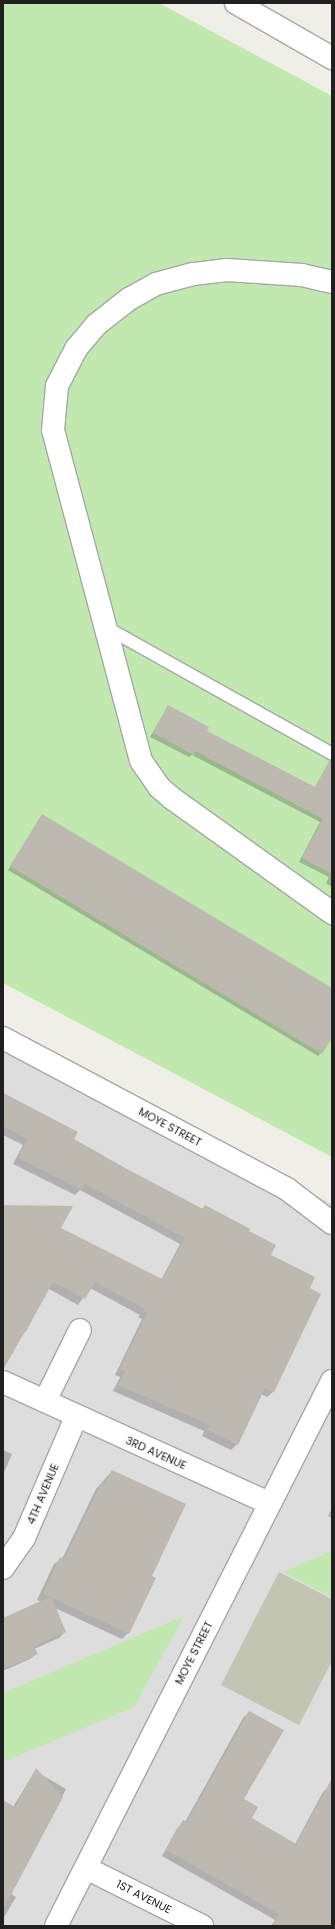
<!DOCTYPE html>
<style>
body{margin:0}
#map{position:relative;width:335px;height:1929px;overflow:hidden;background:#f0efe7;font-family:Poppins,sans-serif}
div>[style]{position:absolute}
.residential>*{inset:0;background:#dedddd}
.construction>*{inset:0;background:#c1c5b2}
.grass>*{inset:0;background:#c0e8af}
.shadow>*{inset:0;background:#0003}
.building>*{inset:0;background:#bdb8b0}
.roads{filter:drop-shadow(1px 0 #a7a7a7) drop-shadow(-1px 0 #a7a7a7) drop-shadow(0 1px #a7a7a7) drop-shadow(0 -1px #a7a7a7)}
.lane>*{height:12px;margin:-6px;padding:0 6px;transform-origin:6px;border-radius:6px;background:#fff}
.street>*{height:22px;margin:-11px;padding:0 11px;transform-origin:11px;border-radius:11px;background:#fff}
span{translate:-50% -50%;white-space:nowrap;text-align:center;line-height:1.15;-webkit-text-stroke:3.5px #fff;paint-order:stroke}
.street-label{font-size:11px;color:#202020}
.frame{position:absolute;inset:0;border:4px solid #202020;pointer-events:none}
</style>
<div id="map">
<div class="residential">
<i style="clip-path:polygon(3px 1030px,332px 1204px,332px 1926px,3px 1926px)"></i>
</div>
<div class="construction">
<i style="clip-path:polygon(279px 1572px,332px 1599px,332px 1661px,299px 1725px,221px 1685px)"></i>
</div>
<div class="grass">
<i style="clip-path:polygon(3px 3px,159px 3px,332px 96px,332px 1157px,3px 983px)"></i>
<i style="clip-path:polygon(332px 1551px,332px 1597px,283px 1572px)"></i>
<i style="clip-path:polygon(184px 1616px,134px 1707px,3px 1762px,3px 1693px)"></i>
</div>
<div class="shadow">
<i style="clip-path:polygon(168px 706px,206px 731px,314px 787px,317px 785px,332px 793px,332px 887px,326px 883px,329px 877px,299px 862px,320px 822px,192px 755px,189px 757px,150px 737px)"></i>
<i style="clip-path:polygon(42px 815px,332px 990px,332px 1036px,321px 1053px,318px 1056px,8px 870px)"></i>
<i style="clip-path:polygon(3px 1093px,77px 1132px,73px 1140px,201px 1210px,205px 1206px,247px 1231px,270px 1256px,308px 1288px,320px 1294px,273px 1392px,267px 1397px,261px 1394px,237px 1444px,231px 1450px,202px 1436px,204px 1431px,113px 1391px,120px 1377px,115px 1375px,142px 1319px,138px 1317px,140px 1315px,90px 1288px,78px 1305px,49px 1289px,26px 1331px,20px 1337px,3px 1340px,3px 1206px,59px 1228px,161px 1280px,180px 1244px,80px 1190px,75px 1195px,13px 1164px,23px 1145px,3px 1135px)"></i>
<i style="clip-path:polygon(3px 1450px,12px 1454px,3px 1475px)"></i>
<i style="clip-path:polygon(112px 1471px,151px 1576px,128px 1633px,122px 1639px,55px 1608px,65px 1632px,59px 1638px,34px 1649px,36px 1654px,30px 1659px,3px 1671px,3px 1625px,41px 1602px,37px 1600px,54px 1564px,62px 1559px,96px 1489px)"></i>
<i style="clip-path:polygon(332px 1508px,332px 1518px,328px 1516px)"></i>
<i style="clip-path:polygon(249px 1712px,243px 1800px,250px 1819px,295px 1844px,323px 1792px,328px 1787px,332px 1789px,332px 1926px,271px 1926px,275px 1920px,162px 1856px,178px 1827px,185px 1822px,243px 1718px)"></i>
<i style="clip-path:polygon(35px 1771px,66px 1789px,11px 1894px,16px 1897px,3px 1919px,3px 1808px,13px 1807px)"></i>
</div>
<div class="building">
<i style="clip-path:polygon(168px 705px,209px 727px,207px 731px,315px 787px,329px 761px,332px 761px,332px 874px,302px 858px,323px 819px,195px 751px,194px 755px,153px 733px)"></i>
<i style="clip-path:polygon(42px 814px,332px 988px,332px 1038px,322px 1054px,10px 866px)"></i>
<i style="clip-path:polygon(3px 1093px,78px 1132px,74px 1139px,127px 1169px,203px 1209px,205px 1205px,250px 1229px,249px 1231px,276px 1245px,271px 1255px,315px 1277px,310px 1288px,321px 1294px,274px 1392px,265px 1388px,238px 1445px,207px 1430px,210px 1425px,118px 1385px,125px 1371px,120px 1369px,147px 1313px,143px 1311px,145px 1309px,95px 1282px,85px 1299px,53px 1282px,3px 1370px,3px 1205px,73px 1206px,61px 1228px,162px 1279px,185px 1238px,85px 1184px,82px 1190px,18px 1158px,28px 1139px,3px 1126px)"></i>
<i style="clip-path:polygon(112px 1470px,186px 1504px,152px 1576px,156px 1578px,129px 1634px,52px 1598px,66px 1632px,34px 1646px,38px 1654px,3px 1669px,3px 1618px,50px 1597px,43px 1594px,60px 1557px,64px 1559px,102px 1482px,105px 1484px)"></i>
<i style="clip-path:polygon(249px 1711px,284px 1730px,244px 1799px,258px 1807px,252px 1818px,296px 1844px,332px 1778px,332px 1926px,273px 1926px,279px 1914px,166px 1850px,183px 1820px,187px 1822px)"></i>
<i style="clip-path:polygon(36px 1768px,63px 1797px,3px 1910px,3px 1800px,15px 1807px)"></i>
</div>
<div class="roads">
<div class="lane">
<i style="left:107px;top:628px;width:258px;rotate:29.2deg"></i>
</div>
<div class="street">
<i style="left:236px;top:3px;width:111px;rotate:29.8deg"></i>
<i style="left:332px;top:282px;width:31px;rotate:-167deg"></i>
<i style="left:302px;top:275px;width:75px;rotate:-176.2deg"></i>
<i style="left:227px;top:270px;width:34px;rotate:173deg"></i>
<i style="left:193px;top:274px;width:38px;rotate:165deg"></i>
<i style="left:156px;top:284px;width:31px;rotate:151deg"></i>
<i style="left:129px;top:299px;width:42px;rotate:141.8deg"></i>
<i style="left:96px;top:325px;width:31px;rotate:130deg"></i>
<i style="left:76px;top:349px;width:42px;rotate:117.2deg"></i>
<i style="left:57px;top:386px;width:44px;rotate:95.2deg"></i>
<i style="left:53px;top:430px;width:342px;rotate:75.1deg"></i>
<i style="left:141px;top:761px;width:32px;rotate:55deg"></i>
<i style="left:159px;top:787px;width:18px;rotate:41deg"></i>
<i style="left:173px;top:799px;width:196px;rotate:35.6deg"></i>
<i style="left:3px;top:1038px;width:322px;rotate:28deg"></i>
<i style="left:287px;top:1189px;width:56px;rotate:37.1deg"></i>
<i style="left:3px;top:1382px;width:292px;rotate:24.5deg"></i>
<i style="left:45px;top:1401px;width:79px;rotate:-63.8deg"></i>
<i style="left:3px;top:1568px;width:37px;rotate:-55deg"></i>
<i style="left:24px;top:1538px;width:132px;rotate:-66.7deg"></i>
<i style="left:86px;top:1868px;width:130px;rotate:26.6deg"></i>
<i style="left:56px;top:1926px;width:611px;rotate:-63.14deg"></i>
</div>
</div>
<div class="street-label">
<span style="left:170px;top:1127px;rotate:28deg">MOYE STREET</span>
<span style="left:156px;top:1453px;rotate:24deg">3RD AVENUE</span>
<span style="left:43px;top:1494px;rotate:-67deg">4TH AVENUE</span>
<span style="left:194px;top:1653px;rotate:-63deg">MOYE STREET</span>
<span style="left:144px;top:1897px;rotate:27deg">1ST AVENUE</span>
</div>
<div class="frame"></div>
</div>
